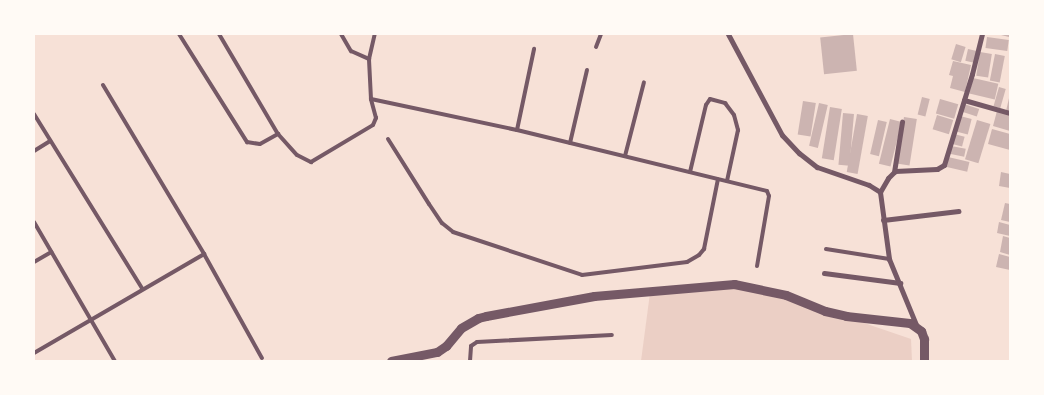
<!DOCTYPE html>
<style>
body{margin:0}
#map{position:relative;width:1044px;height:395px;overflow:hidden;background:#f7e1d7;font-family:"Source Sans 3",sans-serif}
div>[style]{position:absolute}
.green>*{inset:0;background:#ebcfc5}
.building>*{inset:0;background:#ccb4b1;transform-origin:0 0}
.service>*{height:4px;margin:-2px;padding:0 2px;transform-origin:2px;border-radius:2px;background:#755966}
.minor>*{height:5px;margin:-2.5px;padding:0 2.5px;transform-origin:2.5px;border-radius:2.5px;background:#755966}
.tertiary>*{height:9px;margin:-4.5px;padding:0 4.5px;transform-origin:4.5px;border-radius:4.5px;background:#755966}
span{translate:-50% -50%;white-space:nowrap;text-align:center;line-height:1.15;-webkit-text-stroke:4px #fffaf5;paint-order:stroke}
.frame{position:absolute;inset:0;border:35px solid #fffaf5;pointer-events:none}
</style>
<div id="map">
<div class="green">
<i style="clip-path:polygon(718px 285px,791px 298px,911px 339px,912px 361px,641px 361px,650px 293px)"></i>
</div>
<div class="building">
<i style="left:853px;top:34px;width:37px;height:33px;rotate:84deg"></i>
<i style="clip-path:polygon(997px 34px,1009px 34px,1009px 37px)"></i>
<i style="left:987px;top:37px;width:22px;height:11px;rotate:8deg"></i>
<i style="left:956px;top:44px;width:10px;height:16px;rotate:17deg"></i>
<i style="left:968px;top:49px;width:9px;height:12px;rotate:13deg"></i>
<i style="left:980px;top:52px;width:12px;height:24px;rotate:9deg"></i>
<i style="left:995px;top:54px;width:10px;height:27px;rotate:11deg"></i>
<i style="clip-path:polygon(953px 61px,971px 65px,965px 92px,950px 88px,953px 76px,949px 75px)"></i>
<i style="left:973px;top:78px;width:26px;height:16px;rotate:13deg"></i>
<i style="left:999px;top:87px;width:7px;height:20px;rotate:16deg"></i>
<i style="clip-path:polygon(1010px 94px,1010px 112px,1006px 111px)"></i>
<i style="left:922px;top:97px;width:8px;height:18px;rotate:14deg"></i>
<i style="left:940px;top:99px;width:19px;height:15px;rotate:16deg"></i>
<i style="left:803px;top:101px;width:13px;height:34px;rotate:9deg"></i>
<i style="left:819px;top:103px;width:9px;height:44px;rotate:13deg"></i>
<i style="left:964px;top:104px;width:16px;height:8px;rotate:18deg"></i>
<i style="left:830px;top:107px;width:12px;height:52px;rotate:9deg"></i>
<i style="clip-path:polygon(997px 111px,1010px 115px,1010px 131px,993px 126px)"></i>
<i style="left:843px;top:113px;width:11px;height:52px;rotate:5deg"></i>
<i style="left:857px;top:114px;width:11px;height:59px;rotate:10deg"></i>
<i style="left:937px;top:115px;width:17px;height:15px;rotate:17deg"></i>
<i style="left:960px;top:116px;width:12px;height:16px;rotate:14deg"></i>
<i style="left:904px;top:117px;width:13px;height:47px;rotate:9deg"></i>
<i style="left:890px;top:119px;width:12px;height:46px;rotate:14deg"></i>
<i style="left:878px;top:120px;width:9px;height:35px;rotate:13deg"></i>
<i style="left:977px;top:120px;width:14px;height:41px;rotate:17deg"></i>
<i style="clip-path:polygon(992px 129px,1010px 134px,1010px 150px,988px 144px)"></i>
<i style="left:954px;top:134px;width:11px;height:10px;rotate:15deg"></i>
<i style="left:951px;top:146px;width:15px;height:8px;rotate:11deg"></i>
<i style="left:948px;top:157px;width:22px;height:10px;rotate:13deg"></i>
<i style="clip-path:polygon(1001px 172px,1010px 174px,1010px 188px,999px 186px)"></i>
<i style="clip-path:polygon(1005px 203px,1010px 204px,1010px 222px,1001px 220px)"></i>
<i style="clip-path:polygon(999px 222px,1010px 225px,1010px 236px,997px 233px)"></i>
<i style="clip-path:polygon(1003px 236px,1010px 238px,1010px 255px,1000px 252px)"></i>
<i style="clip-path:polygon(999px 254px,1010px 257px,1010px 270px,996px 267px)"></i>
</div>
<div class="service">
<i style="left:179px;top:34px;width:128px;rotate:57.8deg"></i>
<i style="left:247px;top:142px;width:13px;rotate:9deg"></i>
<i style="left:260px;top:144px;width:21px;rotate:-29deg"></i>
<i style="left:219px;top:34px;width:116px;rotate:59.5deg"></i>
<i style="left:278px;top:134px;width:28px;rotate:48deg"></i>
<i style="left:297px;top:155px;width:16px;rotate:27deg"></i>
<i style="left:311px;top:162px;width:72px;rotate:-30.8deg"></i>
<i style="left:373px;top:125px;width:8px;rotate:-67deg"></i>
<i style="left:376px;top:118px;width:20px;rotate:-105deg"></i>
<i style="left:371px;top:99px;width:40px;rotate:-92.9deg"></i>
<i style="left:369px;top:59px;width:26px;rotate:-77deg"></i>
<i style="left:341px;top:34px;width:20px;rotate:60deg"></i>
<i style="left:351px;top:51px;width:20px;rotate:24deg"></i>
<i style="left:596px;top:47px;width:14px;rotate:-69deg"></i>
<i style="left:103px;top:85px;width:197px;rotate:59.1deg"></i>
<i style="left:204px;top:254px;width:119px;rotate:60.9deg"></i>
<i style="left:371px;top:99px;width:149px;rotate:12deg"></i>
<i style="left:517px;top:130px;width:257px;rotate:13.7deg"></i>
<i style="left:767px;top:191px;width:5px;rotate:68deg"></i>
<i style="left:769px;top:196px;width:71px;rotate:99.7deg"></i>
<i style="left:34px;top:114px;width:205px;rotate:58.2deg"></i>
<i style="left:517px;top:130px;width:83px;rotate:-78.1deg"></i>
<i style="left:388px;top:139px;width:77px;rotate:57.8deg"></i>
<i style="left:429px;top:204px;width:23px;rotate:56deg"></i>
<i style="left:442px;top:223px;width:14px;rotate:39deg"></i>
<i style="left:453px;top:232px;width:136px;rotate:18.4deg"></i>
<i style="left:582px;top:275px;width:106px;rotate:-7.1deg"></i>
<i style="left:687px;top:262px;width:14px;rotate:-30deg"></i>
<i style="left:699px;top:255px;width:8px;rotate:-50deg"></i>
<i style="left:704px;top:249px;width:71px;rotate:-78.7deg"></i>
<i style="left:570px;top:143px;width:75px;rotate:-76.9deg"></i>
<i style="left:34px;top:151px;width:19px;rotate:-32deg"></i>
<i style="left:625px;top:156px;width:76px;rotate:-75.6deg"></i>
<i style="left:690px;top:172px;width:69px;rotate:-76.6deg"></i>
<i style="left:706px;top:105px;width:7px;rotate:-56deg"></i>
<i style="left:710px;top:99px;width:16px;rotate:15deg"></i>
<i style="left:725px;top:103px;width:15px;rotate:53deg"></i>
<i style="left:734px;top:115px;width:16px;rotate:75deg"></i>
<i style="left:738px;top:130px;width:52px;rotate:102.2deg"></i>
<i style="left:34px;top:222px;width:161px;rotate:59.8deg"></i>
<i style="left:826px;top:249px;width:64px;rotate:9deg"></i>
<i style="left:34px;top:262px;width:20px;rotate:-30deg"></i>
<i style="left:34px;top:353px;width:197px;rotate:-30.2deg"></i>
<i style="left:470px;top:361px;width:15px;rotate:-86deg"></i>
<i style="left:471px;top:346px;width:7px;rotate:-34deg"></i>
<i style="left:477px;top:342px;width:135px;rotate:-3deg"></i>
</div>
<div class="minor">
<i style="left:728px;top:34px;width:115px;rotate:61.9deg"></i>
<i style="left:782px;top:135px;width:25px;rotate:47deg"></i>
<i style="left:799px;top:153px;width:23px;rotate:38deg"></i>
<i style="left:817px;top:167px;width:55px;rotate:19.1deg"></i>
<i style="left:869px;top:185px;width:13px;rotate:32deg"></i>
<i style="left:880px;top:192px;width:68px;rotate:82.3deg"></i>
<i style="left:889px;top:259px;width:74px;rotate:67.6deg"></i>
<i style="left:964px;top:100px;width:48px;rotate:15.8deg"></i>
<i style="left:894px;top:172px;width:51px;rotate:-80.9deg"></i>
<i style="left:880px;top:192px;width:16px;rotate:-60deg"></i>
<i style="left:888px;top:178px;width:10px;rotate:-45deg"></i>
<i style="left:895px;top:171px;width:42px;rotate:-2.7deg"></i>
<i style="left:937px;top:169px;width:8px;rotate:-30deg"></i>
<i style="left:944px;top:165px;width:95px;rotate:-72.9deg"></i>
<i style="left:972px;top:74px;width:41px;rotate:-76deg"></i>
<i style="left:883px;top:220px;width:76px;rotate:-6.8deg"></i>
<i style="left:824px;top:273px;width:77px;rotate:7.5deg"></i>
</div>
<div class="tertiary">
<i style="left:391px;top:361px;width:47px;rotate:-11.1deg"></i>
<i style="left:437px;top:352px;width:11px;rotate:-34deg"></i>
<i style="left:446px;top:346px;width:23px;rotate:-50deg"></i>
<i style="left:461px;top:328px;width:20px;rotate:-30deg"></i>
<i style="left:478px;top:318px;width:8px;rotate:-14deg"></i>
<i style="left:486px;top:316px;width:110px;rotate:-10.5deg"></i>
<i style="left:594px;top:296px;width:141px;rotate:-4.9deg"></i>
<i style="left:734px;top:284px;width:53px;rotate:11.9deg"></i>
<i style="left:786px;top:295px;width:42px;rotate:22.3deg"></i>
<i style="left:825px;top:311px;width:22px;rotate:13deg"></i>
<i style="left:846px;top:316px;width:64px;rotate:6.2deg"></i>
<i style="left:910px;top:323px;width:14px;rotate:36deg"></i>
<i style="left:921px;top:331px;width:9px;rotate:69deg"></i>
<i style="left:924px;top:339px;width:22px;rotate:90deg"></i>
</div>
<div class="frame"></div>
</div>
